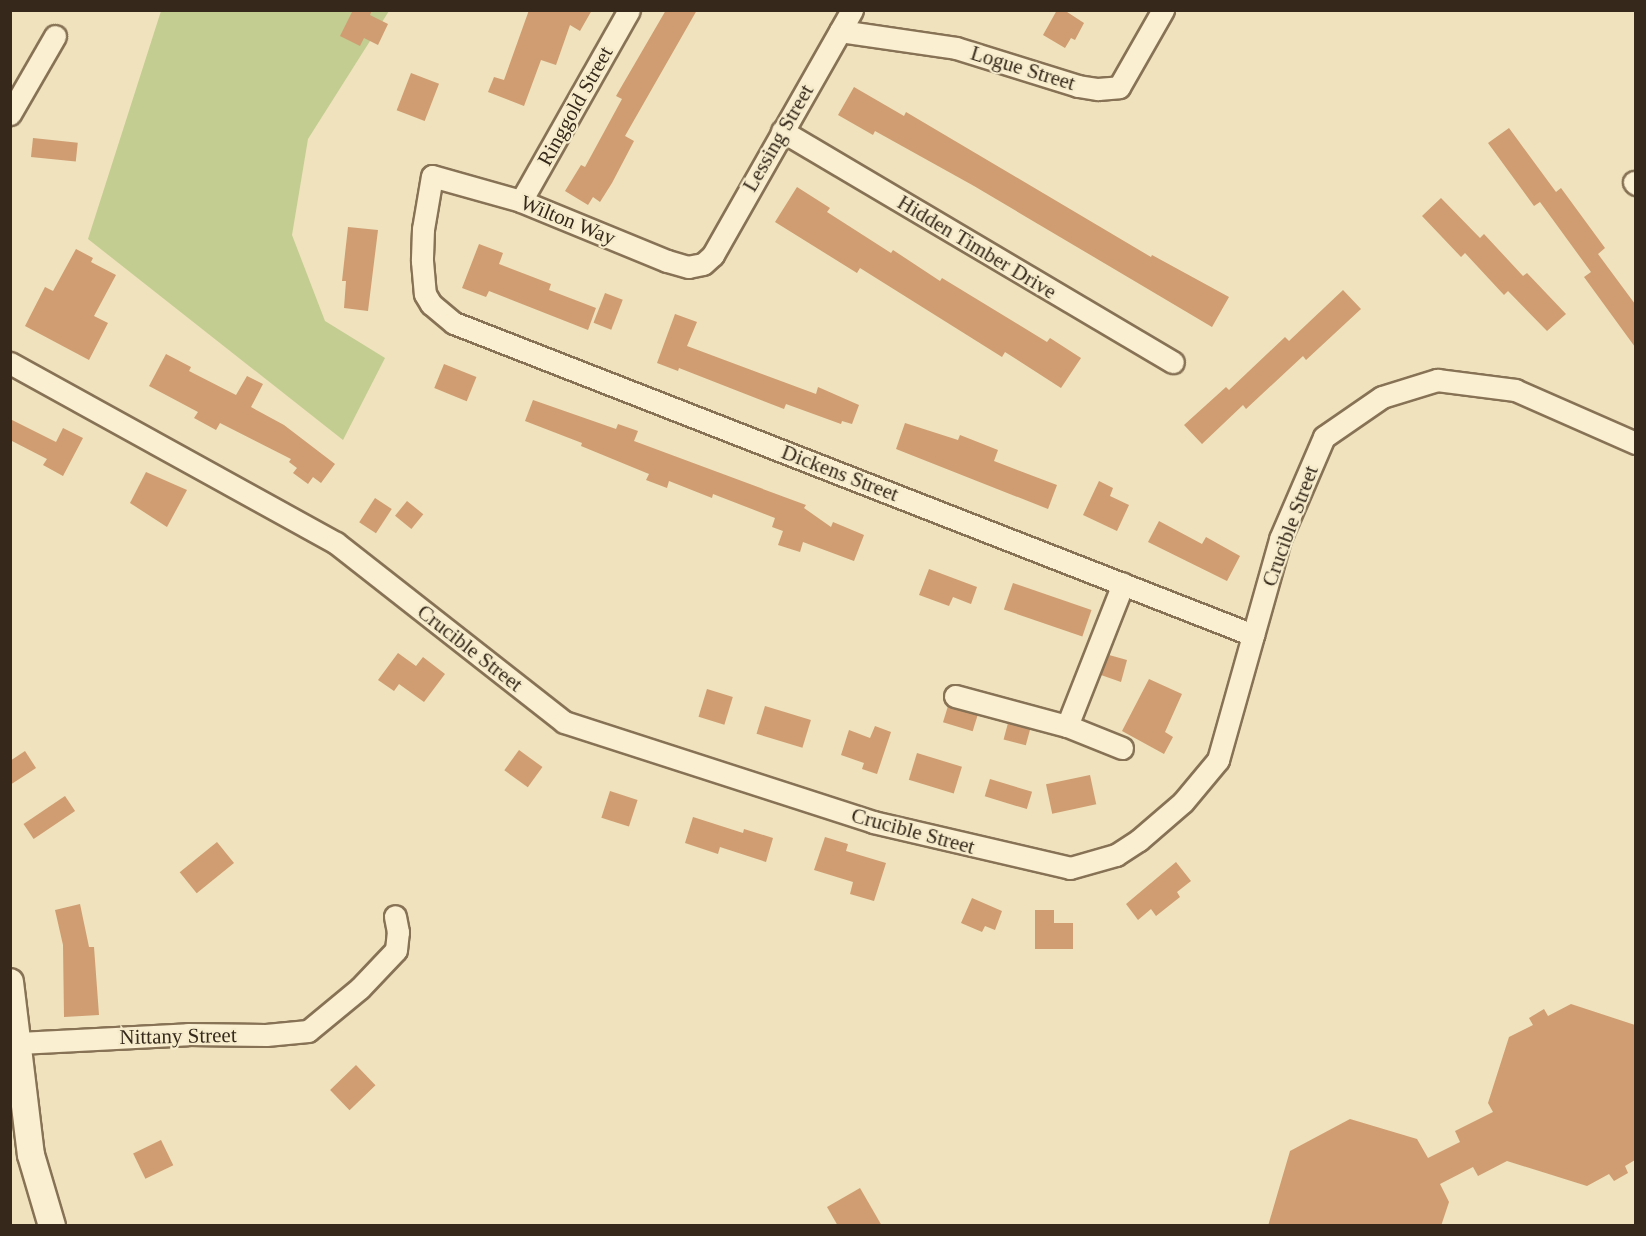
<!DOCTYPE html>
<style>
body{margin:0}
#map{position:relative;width:1646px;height:1236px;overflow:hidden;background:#efe2bd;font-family:"Times New Roman",serif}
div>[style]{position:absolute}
.green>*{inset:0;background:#c3cd91}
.building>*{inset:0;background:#cf9d71;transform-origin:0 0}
.roads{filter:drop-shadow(2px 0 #877256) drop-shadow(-2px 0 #877256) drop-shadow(0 2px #877256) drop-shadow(0 -2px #877256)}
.minor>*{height:21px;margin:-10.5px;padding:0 10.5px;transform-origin:10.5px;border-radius:10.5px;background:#faefd0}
.tertiary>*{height:26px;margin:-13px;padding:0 13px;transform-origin:13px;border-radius:13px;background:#faefd0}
span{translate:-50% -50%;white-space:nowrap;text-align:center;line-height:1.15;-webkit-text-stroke:4.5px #f6eccc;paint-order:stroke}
.street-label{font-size:21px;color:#36291b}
.frame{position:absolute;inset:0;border:12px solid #36291b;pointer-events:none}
</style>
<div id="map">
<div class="green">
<i style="clip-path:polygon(161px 11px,389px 11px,308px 139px,292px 235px,325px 321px,385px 358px,343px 440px,88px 239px)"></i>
</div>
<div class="building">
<i style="clip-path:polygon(353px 10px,372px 10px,370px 15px,388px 24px,378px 45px,364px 38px,360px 46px,340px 36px)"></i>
<i style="clip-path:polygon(529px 10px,592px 10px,580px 31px,570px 25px,556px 65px,541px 60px,524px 106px,488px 92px,494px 77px,504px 80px)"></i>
<i style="clip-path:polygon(666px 10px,697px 10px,625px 136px,634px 141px,612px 183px,600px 202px,593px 197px,588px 205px,565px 191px,581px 165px,585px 167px,622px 99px,616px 96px)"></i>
<i style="clip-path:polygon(1057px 10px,1064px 10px,1084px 23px,1075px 40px,1071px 38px,1065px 48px,1043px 35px)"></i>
<i style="left:411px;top:73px;width:30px;height:40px;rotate:21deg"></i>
<i style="clip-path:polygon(854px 87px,904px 116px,906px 112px,1151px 257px,1152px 255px,1229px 297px,1212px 327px,974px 186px,875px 131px,873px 135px,838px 115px)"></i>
<i style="clip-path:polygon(1509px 128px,1556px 192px,1561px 188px,1605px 248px,1598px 254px,1635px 304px,1635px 347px,1584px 277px,1591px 272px,1540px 202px,1534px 206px,1488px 143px)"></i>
<i style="left:33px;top:138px;width:45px;height:19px;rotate:6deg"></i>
<i style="clip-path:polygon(797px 187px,830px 208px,827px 212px,891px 253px,893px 250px,940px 281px,942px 278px,1047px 342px,1050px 338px,1081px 358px,1061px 388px,1005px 352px,1002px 357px,860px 268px,857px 273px,775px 222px)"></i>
<i style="clip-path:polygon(1441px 198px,1480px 238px,1484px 234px,1523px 276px,1527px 273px,1566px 314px,1547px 331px,1508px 291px,1504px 295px,1465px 253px,1461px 257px,1422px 216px)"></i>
<i style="clip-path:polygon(348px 227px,378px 230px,368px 311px,344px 308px,346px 281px,342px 281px)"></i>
<i style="clip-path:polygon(479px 244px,503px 253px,499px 264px,551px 284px,549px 290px,596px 308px,588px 330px,489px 291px,486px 297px,462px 288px)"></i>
<i style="clip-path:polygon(76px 249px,93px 258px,91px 262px,116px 275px,94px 316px,108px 323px,89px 360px,25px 326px,45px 287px,53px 291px)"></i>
<i style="clip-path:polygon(1343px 290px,1361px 309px,1306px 360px,1303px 356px,1246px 409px,1243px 405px,1202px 444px,1184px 425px,1226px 387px,1229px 390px,1285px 337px,1289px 341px)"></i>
<i style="left:605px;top:293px;width:19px;height:32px;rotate:21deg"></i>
<i style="clip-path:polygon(675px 314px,697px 322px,687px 346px,816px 394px,818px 387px,859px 405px,852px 424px,842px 421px,841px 424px,786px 404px,784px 409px,679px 368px,678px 371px,657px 363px)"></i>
<i style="clip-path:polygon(166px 354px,191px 367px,189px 371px,236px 395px,247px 376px,263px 384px,251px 407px,284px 425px,335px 464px,321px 483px,313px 477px,308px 484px,293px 473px,297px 468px,289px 462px,291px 459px,220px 423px,216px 430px,194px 418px,198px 412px,149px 386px)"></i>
<i style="left:444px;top:364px;width:35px;height:26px;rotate:22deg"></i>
<i style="clip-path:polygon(533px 400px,616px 429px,618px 424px,638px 431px,634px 441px,806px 505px,804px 508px,831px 527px,833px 522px,864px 535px,854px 561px,803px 542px,800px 552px,778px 545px,783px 531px,772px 527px,775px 518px,713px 494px,712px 498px,669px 481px,667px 488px,646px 480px,649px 474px,581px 446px,582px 443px,525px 421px)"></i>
<i style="clip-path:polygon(10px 419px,56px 442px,63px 428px,83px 438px,63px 476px,43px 465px,47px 459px,10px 440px)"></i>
<i style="clip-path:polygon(905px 423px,958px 440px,960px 435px,998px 450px,994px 461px,1057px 485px,1048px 509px,896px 449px)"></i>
<i style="clip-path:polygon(146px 472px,187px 490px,167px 527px,130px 503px)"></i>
<i style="clip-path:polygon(1099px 481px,1113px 488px,1110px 496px,1129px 505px,1117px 531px,1083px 515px)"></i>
<i style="left:375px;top:498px;width:20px;height:29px;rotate:33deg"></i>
<i style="left:407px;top:501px;width:21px;height:19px;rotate:39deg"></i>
<i style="clip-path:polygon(1159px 521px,1202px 544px,1206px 537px,1240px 556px,1227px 581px,1148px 542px)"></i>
<i style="clip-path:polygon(929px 569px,977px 587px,971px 604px,953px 597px,949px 606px,919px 595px)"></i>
<i style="left:1013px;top:583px;width:83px;height:28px;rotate:19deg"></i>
<i style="clip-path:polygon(398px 653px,416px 666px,423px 657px,445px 674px,424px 702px,399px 684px,394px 691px,378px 680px)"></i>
<i style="clip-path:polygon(1109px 655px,1127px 660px,1121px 682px,1101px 675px)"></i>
<i style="clip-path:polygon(1149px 679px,1182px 694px,1165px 732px,1173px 737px,1164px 754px,1122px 731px)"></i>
<i style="left:707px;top:689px;width:27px;height:29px;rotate:17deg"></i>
<i style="left:765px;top:706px;width:48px;height:29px;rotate:17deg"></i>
<i style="left:948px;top:706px;width:31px;height:17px;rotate:17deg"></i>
<i style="left:1008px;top:723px;width:23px;height:17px;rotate:15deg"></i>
<i style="clip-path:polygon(875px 726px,891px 732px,877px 774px,862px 769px,864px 763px,841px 755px,849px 730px,870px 738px)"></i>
<i style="left:519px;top:750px;width:29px;height:25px;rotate:36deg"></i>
<i style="clip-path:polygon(25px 751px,36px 768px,10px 785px,10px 761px)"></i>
<i style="left:917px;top:753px;width:47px;height:28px;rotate:17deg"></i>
<i style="left:1090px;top:775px;width:30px;height:45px;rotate:78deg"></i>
<i style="left:990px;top:779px;width:44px;height:18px;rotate:17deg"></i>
<i style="left:610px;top:791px;width:29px;height:28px;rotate:18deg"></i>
<i style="left:65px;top:796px;width:18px;height:50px;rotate:56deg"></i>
<i style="clip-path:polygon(693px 817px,743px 833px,744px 829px,773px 838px,766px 862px,720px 847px,718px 854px,685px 843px)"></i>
<i style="clip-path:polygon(825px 837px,848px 844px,846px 851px,886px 863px,874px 901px,850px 894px,853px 882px,814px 870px)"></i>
<i style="left:217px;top:842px;width:27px;height:48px;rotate:51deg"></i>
<i style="clip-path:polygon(1176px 862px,1191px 881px,1177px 892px,1180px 897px,1156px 916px,1151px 909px,1138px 920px,1126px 904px)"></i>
<i style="clip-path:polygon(972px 898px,1002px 911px,995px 930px,985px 926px,982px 932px,961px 923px)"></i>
<i style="clip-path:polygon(80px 904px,89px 947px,94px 947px,99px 1015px,64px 1017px,63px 945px,55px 910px)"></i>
<i style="clip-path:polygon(1035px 910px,1054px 910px,1054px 923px,1073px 923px,1073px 949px,1035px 949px)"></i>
<i style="clip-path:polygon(1571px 1004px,1635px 1025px,1635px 1160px,1625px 1166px,1628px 1173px,1614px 1181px,1609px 1174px,1587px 1186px,1507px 1161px,1478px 1176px,1473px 1167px,1440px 1184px,1449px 1202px,1441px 1226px,1268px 1226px,1290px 1151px,1350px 1119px,1417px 1139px,1428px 1158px,1460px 1142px,1455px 1131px,1493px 1112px,1488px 1103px,1509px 1037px,1533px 1025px,1529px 1018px,1544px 1009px,1548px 1016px)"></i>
<i style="left:356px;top:1065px;width:28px;height:36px;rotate:46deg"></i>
<i style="left:161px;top:1140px;width:28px;height:31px;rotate:64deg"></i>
<i style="clip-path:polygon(860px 1188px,882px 1226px,838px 1226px,827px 1207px)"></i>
</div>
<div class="roads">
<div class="minor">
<i style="left:852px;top:10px;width:282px;rotate:119.6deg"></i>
<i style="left:713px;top:255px;width:13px;rotate:138deg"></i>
<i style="left:703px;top:264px;width:15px;rotate:169deg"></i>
<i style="left:688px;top:267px;width:22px;rotate:-164deg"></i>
<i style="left:667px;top:261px;width:158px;rotate:-157.7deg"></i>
<i style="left:521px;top:201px;width:92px;rotate:-164.3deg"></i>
<i style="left:432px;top:176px;width:54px;rotate:99.6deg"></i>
<i style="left:423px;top:229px;width:32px;rotate:92deg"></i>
<i style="left:422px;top:261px;width:33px;rotate:85deg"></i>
<i style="left:425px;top:294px;width:12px;rotate:59deg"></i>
<i style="left:431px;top:304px;width:30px;rotate:40deg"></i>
<i style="left:454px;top:323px;width:858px;rotate:21.33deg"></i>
<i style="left:840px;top:31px;width:117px;rotate:8.3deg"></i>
<i style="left:956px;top:48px;width:128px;rotate:17.3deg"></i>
<i style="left:1078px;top:86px;width:20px;rotate:9deg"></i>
<i style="left:1098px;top:89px;width:21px;rotate:-5deg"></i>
<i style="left:1119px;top:87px;width:89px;rotate:-60.3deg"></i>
<i style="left:10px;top:114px;width:90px;rotate:-60deg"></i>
<i style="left:782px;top:131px;width:454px;rotate:30.6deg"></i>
<i style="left:1634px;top:182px;width:3px;rotate:45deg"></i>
<i style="left:521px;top:201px;width:219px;rotate:-60.5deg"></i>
<i style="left:10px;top:363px;width:372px;rotate:28.9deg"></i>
<i style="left:336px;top:543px;width:290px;rotate:38.1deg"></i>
<i style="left:564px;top:722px;width:325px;rotate:17.9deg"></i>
<i style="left:873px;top:822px;width:202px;rotate:13.1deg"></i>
<i style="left:1070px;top:868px;width:48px;rotate:-15.8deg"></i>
<i style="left:1116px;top:855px;width:27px;rotate:-33deg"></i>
<i style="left:1139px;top:840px;width:58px;rotate:-40.8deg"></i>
<i style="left:1183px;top:802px;width:55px;rotate:-50.2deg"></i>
<i style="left:1218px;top:760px;width:230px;rotate:-74.3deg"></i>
<i style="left:1280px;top:539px;width:111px;rotate:-66.7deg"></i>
<i style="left:1324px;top:437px;width:70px;rotate:-34.6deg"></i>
<i style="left:1382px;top:397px;width:58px;rotate:-17.2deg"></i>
<i style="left:1437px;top:380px;width:79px;rotate:7.3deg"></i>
<i style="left:1515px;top:390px;width:132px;rotate:23.7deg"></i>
<i style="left:955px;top:696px;width:116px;rotate:15deg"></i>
<i style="left:1122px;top:748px;width:59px;rotate:-158.2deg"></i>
<i style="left:1067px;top:726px;width:153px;rotate:-68.5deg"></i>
<i style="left:19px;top:1043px;width:169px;rotate:-3deg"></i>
<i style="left:188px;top:1034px;width:78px;rotate:0.7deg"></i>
<i style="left:266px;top:1035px;width:42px;rotate:-5.4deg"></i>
<i style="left:308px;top:1031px;width:67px;rotate:-39.6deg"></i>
<i style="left:360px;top:988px;width:52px;rotate:-46.5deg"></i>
<i style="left:396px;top:950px;width:18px;rotate:-84deg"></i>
<i style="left:398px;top:932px;width:16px;rotate:-101deg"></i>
</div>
<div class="tertiary">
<i style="left:10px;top:982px;width:174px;rotate:83.1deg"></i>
<i style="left:31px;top:1155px;width:74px;rotate:73.5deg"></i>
</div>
</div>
<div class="street-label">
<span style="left:1023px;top:68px;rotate:17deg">Logue Street</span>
<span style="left:575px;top:106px;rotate:-61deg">Ringgold Street</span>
<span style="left:778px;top:138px;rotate:-60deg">Lessing Street</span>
<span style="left:568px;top:220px;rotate:22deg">Wilton Way</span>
<span style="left:977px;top:247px;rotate:31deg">Hidden Timber Drive</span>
<span style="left:840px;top:473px;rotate:21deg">Dickens Street</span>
<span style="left:1290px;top:526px;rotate:-70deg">Crucible Street</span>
<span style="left:470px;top:648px;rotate:38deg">Crucible Street</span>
<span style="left:913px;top:831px;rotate:15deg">Crucible Street</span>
<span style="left:178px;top:1036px;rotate:-1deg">Nittany Street</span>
</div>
<div class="frame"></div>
</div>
